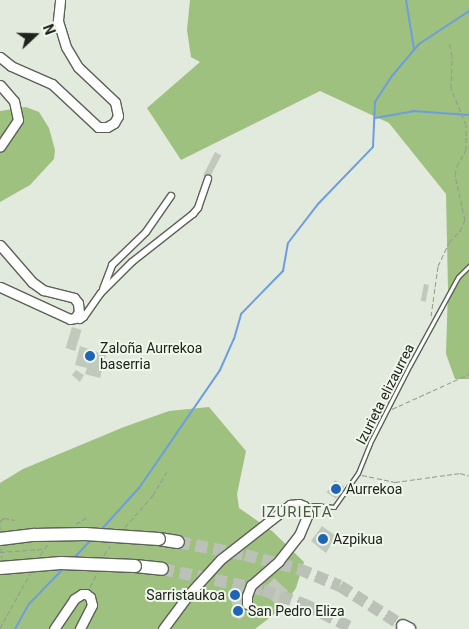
<!DOCTYPE html>
<meta charset="utf-8">
<style>
body{margin:0}
#map{position:relative;width:469px;height:629px;overflow:hidden;background:#e2e9dd;font-family:Roboto,sans-serif}
div>[style]{position:absolute}
.green>*{inset:0;background:#9ec17f}
.stream>*{height:2px;margin:-1px;padding:0 1px;transform-origin:1px;border-radius:1px;background:#6c9edf}
.building>*{inset:0;background:#c1c8bc;transform-origin:0 0}
.motorway-tunnel>*{height:12px;margin-top:-6px;transform-origin:0;background:repeating-linear-gradient(90deg,#bbc1b7 0 12px,transparent 0 18px)}
.path>*{height:1px;margin-top:-0.5px;transform-origin:0;background:repeating-linear-gradient(90deg,#939890 0 5px,transparent 0 7.5px)}
.roads{filter:drop-shadow(1px 0 #5b6157) drop-shadow(-1px 0 #5b6157) drop-shadow(0 1px #5b6157) drop-shadow(0 -1px #5b6157)}
.service>*{height:3px;margin:-1.5px;padding:0 1.5px;transform-origin:1.5px;border-radius:1.5px;background:#fff}
.minor>*{height:6px;margin:-3px;padding:0 3px;transform-origin:3px;border-radius:3px;background:#fff}
.tertiary>*{height:9px;margin:-4.5px;padding:0 4.5px;transform-origin:4.5px;border-radius:4.5px;background:#fff}
.motorway>*{height:12px;margin:-6px;padding:0 6px;transform-origin:6px;border-radius:6px;background:#fff}
.bridges{filter:drop-shadow(1px 0 #5b6157) drop-shadow(-1px 0 #5b6157) drop-shadow(0 1px #5b6157) drop-shadow(0 -1px #5b6157)}
.motorway-bridge>*{height:12px;margin:-6px;padding:0 6px;transform-origin:6px;border-radius:6px;background:#fff}
.dots>*{width:14px;height:14px;translate:-50% -50%;box-sizing:border-box;border:2px solid #eff6ea;border-radius:50%}
span{translate:-50% -50%;white-space:nowrap;text-align:center;line-height:1.15;-webkit-text-stroke:4px #eff6ea;paint-order:stroke}
.poi-label{font-size:14px;color:#20221e}
.left{translate:0 -50%;text-align:left}
.right{translate:-100% -50%;text-align:right}
.street-label{font-size:14px;color:#20221e}
.neighbourhood-label{font-size:15px;color:#50554b;letter-spacing:1px}
.north{position:absolute;left:10px;top:10px;width:50px;height:50px;-webkit-text-stroke:4px #eff6ea;paint-order:stroke;rotate:69deg;font-size:14px;font-weight:700;line-height:20px;text-align:center;color:#20221e}
.north::after{content:'';display:block;margin:auto;width:18px;height:22px;background:#20221e;clip-path:polygon(50% 0,100% 100%,50% 72%,0 100%)}
</style>
<div id="map">
<div class="green">
<i style="clip-path:polygon(190px 0,469px 0,469px 379px,455px 379px,446px 354px,448px 290px,446px 194px,389px 123px,320px 91px,181px 160px,147px 108px,200px 62px,191px 57px,187px 30px)"></i>
<i style="clip-path:polygon(26px 107px,39px 112px,49px 128px,55px 150px,54px 159px,30px 185px,0 202px,0 111px)"></i>
<i style="clip-path:polygon(209px 407px,246px 451px,237px 494px,239px 508px,272px 531px,304px 562px,296px 588px,281px 609px,255px 629px,0 629px,0 483px,23px 469px,124px 427px,169px 411px)"></i>
</div>
<div class="stream">
<i style="left:406px;top:0;width:50px;rotate:80.7deg"></i>
<i style="left:375px;top:118px;width:39px;rotate:-10deg"></i>
<i style="left:413px;top:111px;width:56px;rotate:4.1deg"></i>
<i style="left:100px;top:531px;width:58px;rotate:-47.8deg"></i>
<i style="left:139px;top:488px;width:143px;rotate:-55.5deg"></i>
<i style="left:220px;top:370px;width:34px;rotate:-66deg"></i>
<i style="left:234px;top:339px;width:26px;rotate:-74deg"></i>
<i style="left:241px;top:314px;width:60px;rotate:-45.7deg"></i>
<i style="left:283px;top:271px;width:28px;rotate:-80deg"></i>
<i style="left:288px;top:243px;width:49px;rotate:-52.4deg"></i>
<i style="left:318px;top:204px;width:79px;rotate:-46deg"></i>
<i style="left:373px;top:147px;width:45px;rotate:-87.5deg"></i>
<i style="left:375px;top:102px;width:31px;rotate:-57deg"></i>
<i style="left:392px;top:76px;width:42px;rotate:-49.8deg"></i>
<i style="left:419px;top:44px;width:60px;rotate:-33.4deg"></i>
<i style="left:74px;top:558px;width:26px;rotate:-47deg"></i>
<i style="left:15px;top:629px;width:29px;rotate:-61deg"></i>
<i style="left:29px;top:604px;width:50px;rotate:-45.8deg"></i>
</div>
<div class="building">
<i style="left:215px;top:152px;width:7px;height:26px;rotate:27deg"></i>
<i style="left:424px;top:284px;width:5px;height:17px;rotate:11deg"></i>
<i style="left:72px;top:327px;width:10px;height:22px;rotate:17deg"></i>
<i style="clip-path:polygon(80px 346px,106px 355px,100px 378px,85px 374px,87px 368px,75px 365px)"></i>
<i style="clip-path:polygon(76px 370px,84px 375px,80px 382px,72px 375px)"></i>
<i style="left:335px;top:480px;width:11px;height:15px;rotate:34deg"></i>
<i style="clip-path:polygon(322px 526px,336px 536px,326px 553px,311px 541px)"></i>
<i style="clip-path:polygon(274px 578px,288px 591px,283px 596px,288px 600px,280px 608px,262px 591px)"></i>
<i style="clip-path:polygon(239px 588px,245px 616px,239px 620px,236px 616px,232px 617px,231px 611px,234px 610px,228px 591px)"></i>
</div>
<div class="motorway-tunnel">
<i style="left:178px;top:542px;width:68px;rotate:11deg"></i>
<i style="left:245px;top:555px;width:56px;rotate:14.5deg"></i>
<i style="left:299px;top:569px;width:44px;rotate:22.5deg"></i>
<i style="left:340px;top:586px;width:75px;rotate:32.4deg"></i>
<i style="left:162px;top:569px;width:103px;rotate:11.7deg"></i>
<i style="left:263px;top:590px;width:46px;rotate:19.2deg"></i>
<i style="left:306px;top:605px;width:54px;rotate:26.6deg"></i>
</div>
<div class="path">
<i style="left:431px;top:316px;width:50px;rotate:-82deg"></i>
<i style="left:438px;top:266px;width:26px;rotate:-65deg"></i>
<i style="left:449px;top:242px;width:16px;rotate:-45deg"></i>
<i style="left:460px;top:231px;width:12px;rotate:-66deg"></i>
<i style="left:465px;top:220px;width:46px;rotate:-102.5deg"></i>
<i style="left:455px;top:175px;width:9px;rotate:-77deg"></i>
<i style="left:457px;top:166px;width:18px;rotate:-61deg"></i>
<i style="left:466px;top:150px;width:25px;rotate:-90deg"></i>
<i style="left:466px;top:125px;width:40px;rotate:-112deg"></i>
<i style="left:451px;top:88px;width:32px;rotate:-88deg"></i>
<i style="left:452px;top:56px;width:15px;rotate:-101deg"></i>
<i style="left:392px;top:409px;width:85px;rotate:-24.4deg"></i>
<i style="left:362px;top:475px;width:34px;rotate:12deg"></i>
<i style="left:395px;top:482px;width:66px;rotate:-7.9deg"></i>
<i style="left:460px;top:473px;width:9px;rotate:18deg"></i>
<i style="left:76px;top:524px;width:13px;rotate:-32deg"></i>
<i style="left:125px;top:527px;width:43px;rotate:-48.8deg"></i>
<i style="left:153px;top:495px;width:27px;rotate:-59deg"></i>
<i style="left:0;top:530px;width:9px;rotate:-90deg"></i>
<i style="left:0;top:521px;width:5px;rotate:-37deg"></i>
<i style="left:4px;top:518px;width:11px;rotate:10deg"></i>
<i style="left:1px;top:548px;width:10px;rotate:84deg"></i>
<i style="left:0;top:552px;width:42px;rotate:-4.1deg"></i>
<i style="left:40px;top:555px;width:14px;rotate:-54deg"></i>
<i style="left:104px;top:555px;width:11px;rotate:-56deg"></i>
<i style="left:90px;top:587px;width:16px;rotate:-63deg"></i>
<i style="left:0;top:628px;width:62px;rotate:-60.9deg"></i>
</div>
<div class="roads">
<div class="service">
<i style="left:307px;top:507px;width:7px;rotate:-16deg"></i>
<i style="left:314px;top:505px;width:20px;rotate:6deg"></i>
<i style="left:334px;top:507px;width:42px;rotate:-54.8deg"></i>
<i style="left:358px;top:473px;width:32px;rotate:-68deg"></i>
<i style="left:370px;top:443px;width:88px;rotate:-62.9deg"></i>
<i style="left:410px;top:365px;width:100px;rotate:-61.4deg"></i>
<i style="left:458px;top:277px;width:16px;rotate:-45deg"></i>
</div>
<div class="minor">
<i style="left:103px;top:289px;width:26px;rotate:-69deg"></i>
<i style="left:112px;top:265px;width:47px;rotate:-44.1deg"></i>
<i style="left:146px;top:232px;width:44px;rotate:-55.2deg"></i>
<i style="left:75px;top:318px;width:5px;rotate:22deg"></i>
<i style="left:80px;top:320px;width:5px;rotate:-37deg"></i>
<i style="left:84px;top:317px;width:29px;rotate:-55deg"></i>
<i style="left:101px;top:293px;width:44px;rotate:-45deg"></i>
<i style="left:132px;top:262px;width:78px;rotate:-38.2deg"></i>
<i style="left:193px;top:214px;width:8px;rotate:-50deg"></i>
<i style="left:198px;top:208px;width:31px;rotate:-71deg"></i>
</div>
<div class="tertiary">
<i style="left:0;top:57px;width:14px;rotate:39deg"></i>
<i style="left:11px;top:66px;width:45px;rotate:23.7deg"></i>
<i style="left:52px;top:84px;width:63px;rotate:43.1deg"></i>
<i style="left:98px;top:127px;width:9px"></i>
<i style="left:107px;top:127px;width:8px;rotate:-30deg"></i>
<i style="left:114px;top:123px;width:8px;rotate:-60deg"></i>
<i style="left:118px;top:116px;width:14px;rotate:-102deg"></i>
<i style="left:115px;top:102px;width:51px;rotate:-136.6deg"></i>
<i style="left:78px;top:67px;width:23px;rotate:-121deg"></i>
<i style="left:66px;top:47px;width:28px;rotate:-107deg"></i>
<i style="left:58px;top:20px;width:20px;rotate:-84deg"></i>
<i style="left:0;top:85px;width:21px;rotate:49deg"></i>
<i style="left:14px;top:101px;width:19px;rotate:78deg"></i>
<i style="left:18px;top:120px;width:32px;rotate:124deg"></i>
<i style="left:0;top:245px;width:49px;rotate:49.1deg"></i>
<i style="left:32px;top:282px;width:14px;rotate:36deg"></i>
<i style="left:43px;top:290px;width:32px;rotate:14deg"></i>
<i style="left:74px;top:298px;width:6px;rotate:51deg"></i>
<i style="left:78px;top:303px;width:9px;rotate:84deg"></i>
<i style="left:79px;top:312px;width:7px;rotate:124deg"></i>
<i style="left:75px;top:318px;width:5px;rotate:169deg"></i>
<i style="left:70px;top:319px;width:77px;rotate:-155.4deg"></i>
<i style="left:54px;top:629px;width:36px;rotate:-56deg"></i>
<i style="left:74px;top:599px;width:9px;rotate:-32deg"></i>
<i style="left:82px;top:594px;width:4px"></i>
<i style="left:86px;top:594px;width:5px;rotate:37deg"></i>
<i style="left:90px;top:597px;width:8px;rotate:76deg"></i>
<i style="left:92px;top:605px;width:27px;rotate:117deg"></i>
<i style="left:163px;top:629px;width:44px;rotate:-53.4deg"></i>
<i style="left:189px;top:594px;width:47px;rotate:-47.6deg"></i>
<i style="left:221px;top:559px;width:88px;rotate:-38deg"></i>
<i style="left:290px;top:505px;width:9px;rotate:-6deg"></i>
<i style="left:299px;top:504px;width:5px;rotate:22deg"></i>
<i style="left:304px;top:506px;width:9px;rotate:63deg"></i>
<i style="left:308px;top:514px;width:23px;rotate:113deg"></i>
<i style="left:299px;top:535px;width:33px;rotate:128deg"></i>
<i style="left:279px;top:561px;width:37px;rotate:139deg"></i>
<i style="left:251px;top:585px;width:12px;rotate:110deg"></i>
<i style="left:247px;top:596px;width:8px;rotate:90deg"></i>
</div>
<div class="motorway">
<i style="left:159px;top:539px;width:19px;rotate:9deg"></i>
<i style="left:135px;top:566px;width:27px;rotate:6deg"></i>
<i style="left:403px;top:626px;width:7px;rotate:27deg"></i>
</div>
</div>
<div class="bridges">
<div class="motorway-bridge">
<i style="left:0;top:539px;width:34px;rotate:-7deg"></i>
<i style="left:34px;top:535px;width:51px;rotate:-1.1deg"></i>
<i style="left:85px;top:534px;width:74px;rotate:3.9deg"></i>
<i style="left:0;top:568px;width:61px;rotate:-4.7deg"></i>
<i style="left:61px;top:563px;width:74px;rotate:2.3deg"></i>
</div>
</div>
<div class="dots">
<i style="left:90px;top:356px;background:#2064b5"></i>
<i style="left:336px;top:489px;background:#2064b5"></i>
<i style="left:323px;top:539px;background:#2064b5"></i>
<i style="left:235px;top:595px;background:#2064b5"></i>
<i style="left:238px;top:611px;background:#2064b5"></i>
</div>
<div class="poi-label">
<span class="left" style="left:100px;top:356px">Zaloña Aurrekoa<br>baserria</span>
<span class="left" style="left:346px;top:489px">Aurrekoa</span>
<span class="left" style="left:333px;top:539px">Azpikua</span>
<span class="right" style="left:225px;top:595px">Sarristaukoa</span>
<span class="left" style="left:248px;top:611px">San Pedro Eliza</span>
</div>
<div class="street-label">
<span style="left:385px;top:394px;rotate:-63deg">Izurieta elizaurrea</span>
</div>
<div class="neighbourhood-label">
<span style="left:297px;top:513px">IZURIETA</span>
</div>
<div class="north">N</div>
</div>
